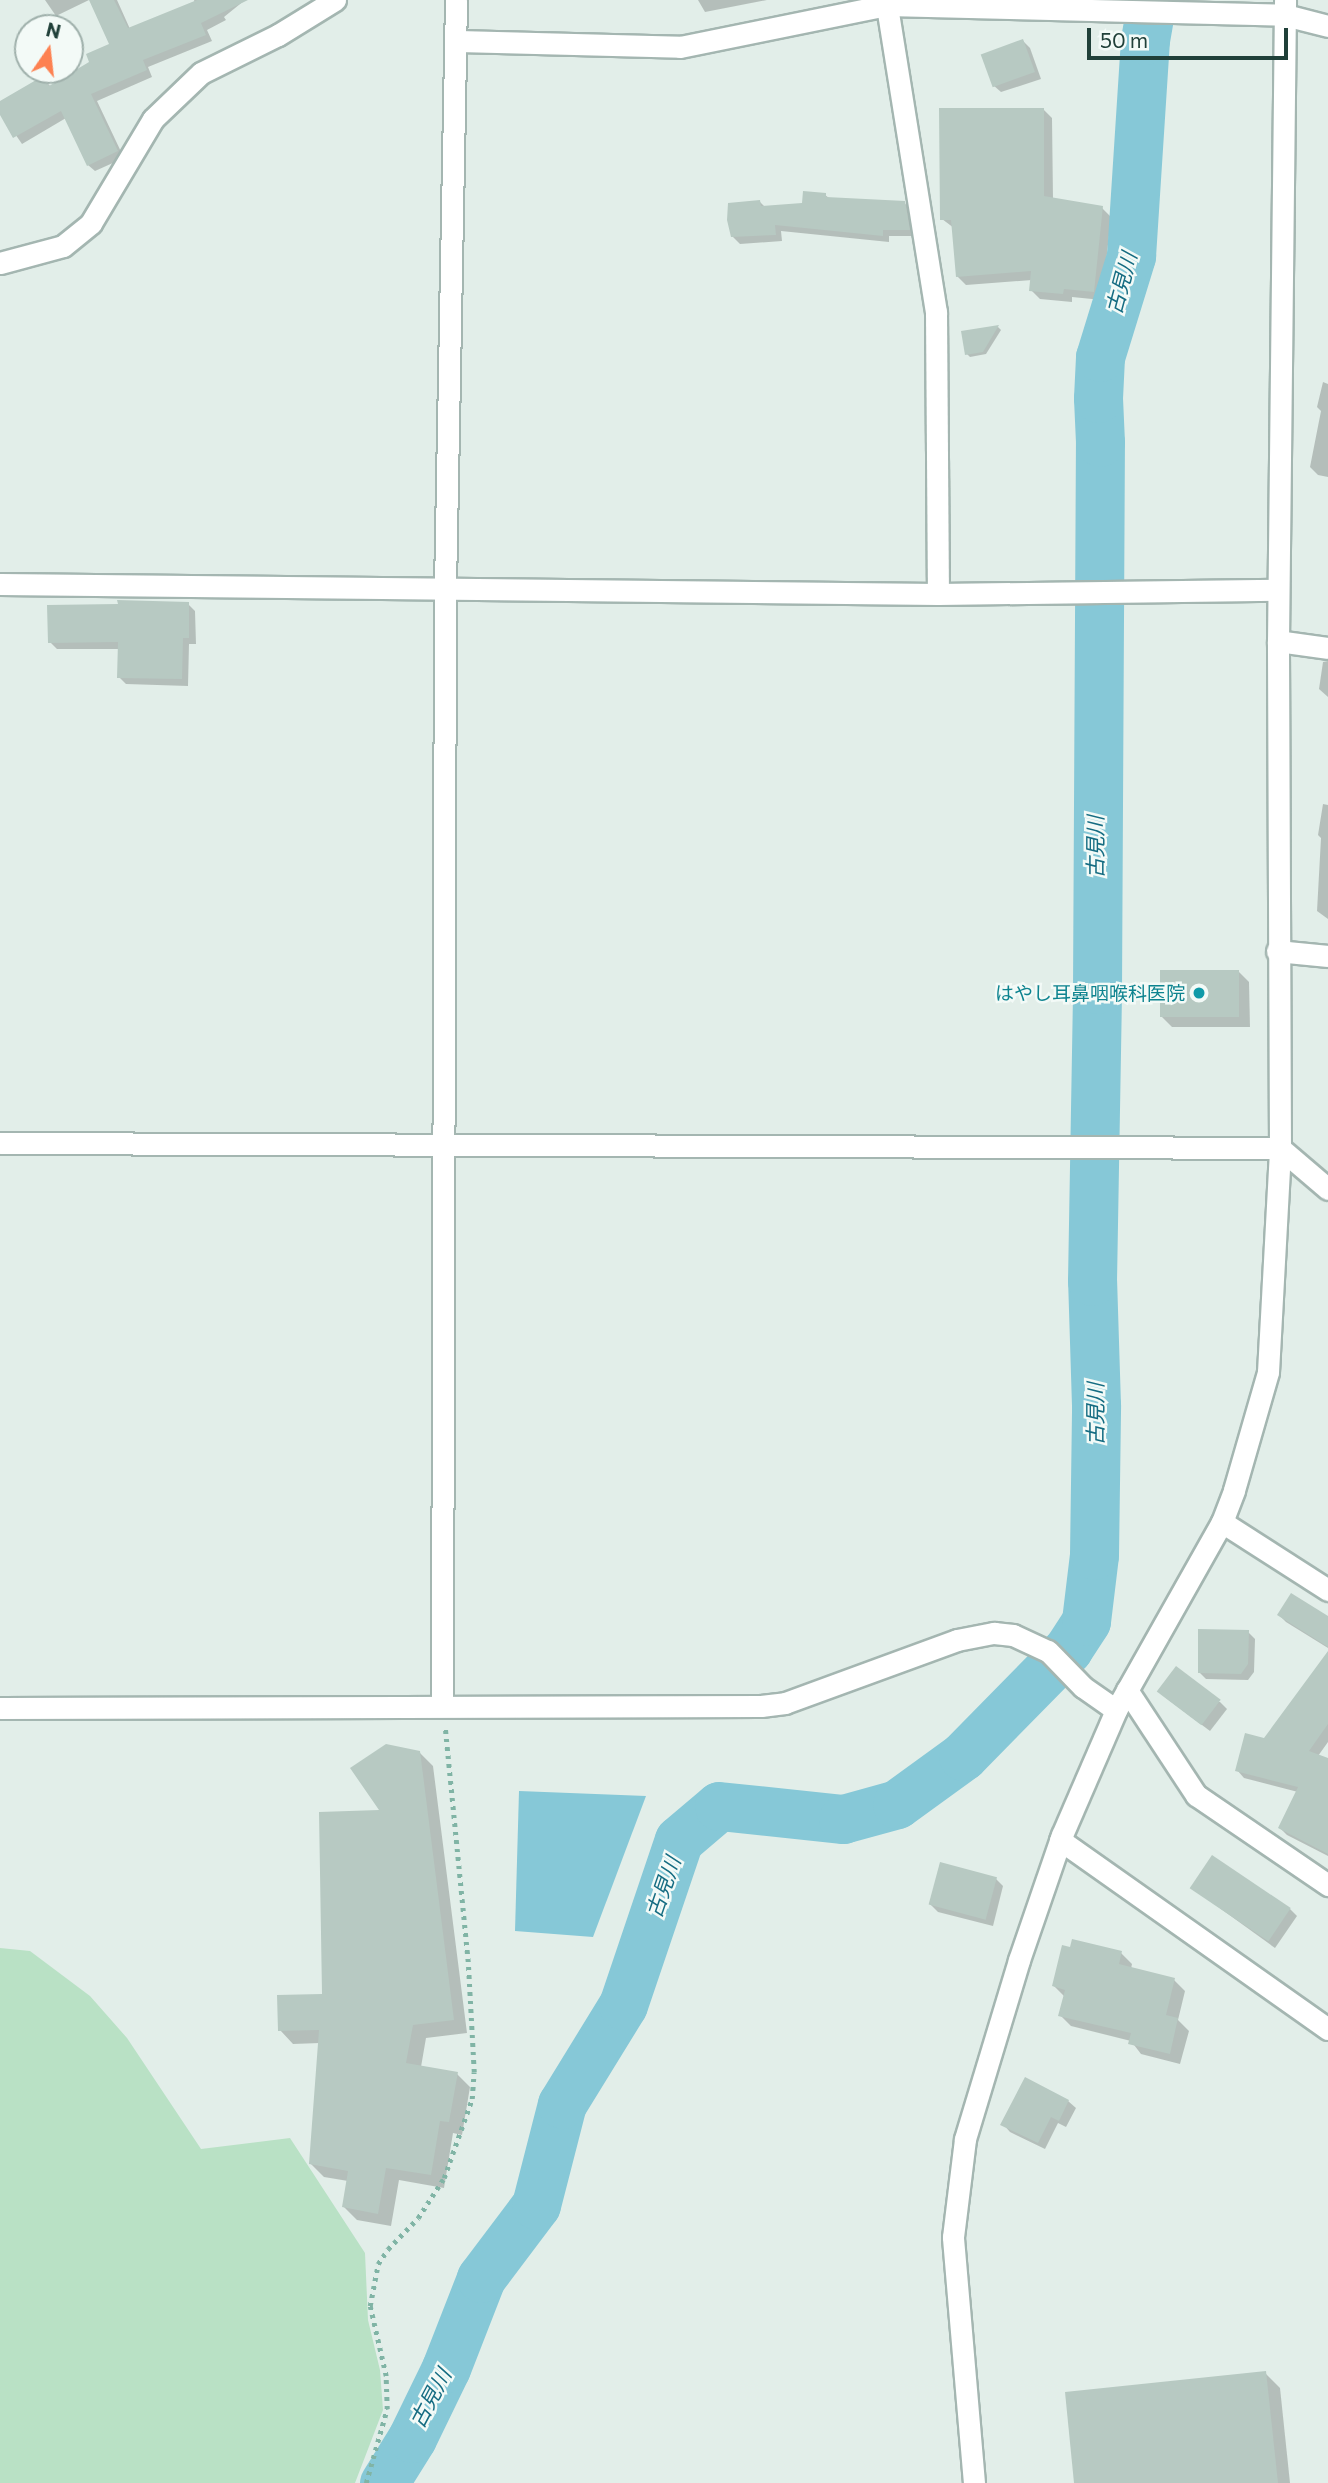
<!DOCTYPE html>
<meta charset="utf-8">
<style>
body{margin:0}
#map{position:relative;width:1328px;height:2483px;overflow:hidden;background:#e2eee9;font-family:Commissioner,"Noto Sans JP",sans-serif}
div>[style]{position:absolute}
.green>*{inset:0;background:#b9e1c5}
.water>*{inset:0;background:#86c8d7}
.shadow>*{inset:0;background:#0003}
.river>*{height:49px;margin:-24.5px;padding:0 24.5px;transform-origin:24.5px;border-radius:24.5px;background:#86c8d7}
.building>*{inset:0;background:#b7c9c2;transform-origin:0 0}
.path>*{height:4.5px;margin-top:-2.25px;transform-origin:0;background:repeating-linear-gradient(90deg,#80b4a5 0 3.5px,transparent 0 8.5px)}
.roads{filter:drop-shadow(2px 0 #a4b6b1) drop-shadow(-2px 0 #a4b6b1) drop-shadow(0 2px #a4b6b1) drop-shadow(0 -2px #a4b6b1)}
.street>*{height:21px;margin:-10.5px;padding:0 10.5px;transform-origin:10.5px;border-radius:10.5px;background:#fff}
.secondary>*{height:21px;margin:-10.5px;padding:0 10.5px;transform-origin:10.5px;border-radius:10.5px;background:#fff}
.dots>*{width:19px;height:19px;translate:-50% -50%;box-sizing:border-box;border:4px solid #f3faf7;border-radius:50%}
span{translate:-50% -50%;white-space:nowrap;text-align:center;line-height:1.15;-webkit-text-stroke:5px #f3faf7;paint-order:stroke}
.culture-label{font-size:19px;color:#0d838f}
.right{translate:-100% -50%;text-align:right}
.water-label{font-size:21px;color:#156c82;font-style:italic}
.north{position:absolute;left:14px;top:14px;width:70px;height:70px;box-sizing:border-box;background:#f3faf7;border:2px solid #9fb0ab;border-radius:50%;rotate:14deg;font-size:19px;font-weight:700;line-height:28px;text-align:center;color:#204039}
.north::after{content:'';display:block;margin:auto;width:24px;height:32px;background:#fd8151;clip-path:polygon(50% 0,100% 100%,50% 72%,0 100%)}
.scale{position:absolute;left:1087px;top:28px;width:201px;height:32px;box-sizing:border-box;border:4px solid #204039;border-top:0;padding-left:9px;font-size:21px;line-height:24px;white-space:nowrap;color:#204039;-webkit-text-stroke:5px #f3faf7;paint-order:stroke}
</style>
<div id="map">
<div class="green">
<i style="clip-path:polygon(0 1948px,30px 1951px,90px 1996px,127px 2038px,201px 2149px,290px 2138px,365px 2253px,368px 2320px,380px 2370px,383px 2410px,355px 2483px,0 2483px)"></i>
</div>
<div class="water">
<i style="clip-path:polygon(519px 1791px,646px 1796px,593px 1937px,515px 1931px)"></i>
</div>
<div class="shadow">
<i style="clip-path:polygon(45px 0,89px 0,56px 16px)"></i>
<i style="clip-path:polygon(91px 0,117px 0,130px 29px,195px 3px,194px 0,245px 0,224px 17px,226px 20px,207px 30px,212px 41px,148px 67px,152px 77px,97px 101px,124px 158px,95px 171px,88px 165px,66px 118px,22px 144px,0 112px,0 103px,43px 78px,51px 87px,91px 62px,112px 45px)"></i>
<i style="clip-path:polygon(698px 0,767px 0,705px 12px)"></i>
<i style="clip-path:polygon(1023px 41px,1030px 48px,1041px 79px,1001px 92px,993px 85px)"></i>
<i style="clip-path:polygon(1043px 109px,1052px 118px,1053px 199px,1102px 208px,1111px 217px,1102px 300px,1072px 297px,1072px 302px,1040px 299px,1031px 290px,1032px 280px,966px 285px,957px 276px,954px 228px,942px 219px)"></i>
<i style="clip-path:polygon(825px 195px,829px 198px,904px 203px,912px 210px,916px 236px,889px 236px,889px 242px,781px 231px,782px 241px,740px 244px,732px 236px,760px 202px,766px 208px,804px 205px)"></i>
<i style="clip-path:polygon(998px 327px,1001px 330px,986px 354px,970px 357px,967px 354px,963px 333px)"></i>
<i style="clip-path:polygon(1323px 382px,1328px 384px,1328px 477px,1318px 475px,1310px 467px,1321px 411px,1317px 407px)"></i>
<i style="clip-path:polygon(188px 604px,195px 611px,196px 644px,189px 644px,188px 686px,126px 684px,119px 677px,119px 649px,57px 649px,50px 642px,119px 605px)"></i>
<i style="clip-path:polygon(1328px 661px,1328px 697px,1319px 689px,1323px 662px)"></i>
<i style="clip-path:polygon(1323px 804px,1328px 805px,1328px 919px,1317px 911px,1321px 838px,1318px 835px)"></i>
<i style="clip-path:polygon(1238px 971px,1249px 982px,1250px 1027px,1172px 1027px,1161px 1016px)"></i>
<i style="clip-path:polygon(1279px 1615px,1328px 1619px,1328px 1648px,1286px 1622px)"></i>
<i style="clip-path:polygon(1248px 1632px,1255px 1639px,1254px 1672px,1248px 1680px,1206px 1679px,1199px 1672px)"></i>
<i style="clip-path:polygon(1328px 1654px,1328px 1742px,1318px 1756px,1328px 1760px,1328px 1856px,1287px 1835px,1280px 1828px,1298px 1792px,1244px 1778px,1237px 1770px,1265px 1740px)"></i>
<i style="clip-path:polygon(1166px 1698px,1220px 1702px,1227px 1709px,1210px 1731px)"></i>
<i style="clip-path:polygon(419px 1752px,433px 1766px,467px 2033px,426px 2038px,421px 2067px,457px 2074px,470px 2087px,462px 2135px,453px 2133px,444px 2188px,399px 2180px,391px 2226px,357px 2220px,344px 2207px,348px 2181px,324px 2177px,311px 2164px,320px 2043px,293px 2044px,280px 2030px,323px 1996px,382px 1812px)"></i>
<i style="clip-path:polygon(996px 1879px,1003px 1886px,993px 1926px,938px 1912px,931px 1905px)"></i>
<i style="clip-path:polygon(1192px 1888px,1290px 1909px,1297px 1916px,1275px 1948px)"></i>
<i style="clip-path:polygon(1121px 1953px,1132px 1964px,1131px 1969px,1174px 1980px,1185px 1991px,1178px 2020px,1189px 2031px,1180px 2064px,1141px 2054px,1131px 2041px,1071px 2026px,1060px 2015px,1065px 1997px,1054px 1986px)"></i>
<i style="clip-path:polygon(1068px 2101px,1076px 2108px,1066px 2127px,1058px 2123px,1045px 2149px,1010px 2132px,1003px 2124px)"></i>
<i style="clip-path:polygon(1265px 2373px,1280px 2388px,1290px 2483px,1076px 2483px)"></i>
</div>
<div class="river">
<i style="left:384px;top:2483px;width:53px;rotate:-58.1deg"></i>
<i style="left:412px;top:2438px;width:78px;rotate:-64.1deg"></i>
<i style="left:446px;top:2368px;width:97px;rotate:-68.7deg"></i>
<i style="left:481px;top:2278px;width:91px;rotate:-53deg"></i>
<i style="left:536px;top:2205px;width:104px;rotate:-75.6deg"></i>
<i style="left:562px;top:2104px;width:116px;rotate:-58.4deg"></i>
<i style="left:623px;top:2005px;width:174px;rotate:-71.3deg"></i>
<i style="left:679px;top:1840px;width:52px;rotate:-40.4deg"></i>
<i style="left:719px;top:1806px;width:125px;rotate:6deg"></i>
<i style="left:843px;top:1819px;width:56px;rotate:-15.5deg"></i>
<i style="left:897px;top:1804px;width:82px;rotate:-36deg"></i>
<i style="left:963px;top:1756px;width:150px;rotate:-45.5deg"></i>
<i style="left:1068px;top:1649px;width:33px;rotate:-57deg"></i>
<i style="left:1086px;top:1621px;width:66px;rotate:-83.1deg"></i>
<i style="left:1094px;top:1555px;width:150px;rotate:-89.2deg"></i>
<i style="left:1096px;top:1405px;width:124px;rotate:-91.8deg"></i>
<i style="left:1092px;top:1281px;width:292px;rotate:-89deg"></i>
<i style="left:1097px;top:989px;width:547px;rotate:-89.69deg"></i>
<i style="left:1100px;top:442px;width:44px;rotate:-92.6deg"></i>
<i style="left:1098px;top:398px;width:41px;rotate:-87.2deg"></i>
<i style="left:1100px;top:357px;width:106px;rotate:-72.9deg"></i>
<i style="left:1131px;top:256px;width:216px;rotate:-86.3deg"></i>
<i style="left:1145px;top:40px;width:41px;rotate:-80.1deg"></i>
</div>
<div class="building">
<i style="clip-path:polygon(89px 0,114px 0,128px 28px,197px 0,248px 0,201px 23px,206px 35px,143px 60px,147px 70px,91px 94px,118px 151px,87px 166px,61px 111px,13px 138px,0 115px,0 101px,43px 76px,49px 86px,89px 62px,86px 54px,109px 44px)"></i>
<i style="left:1023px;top:39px;width:35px;height:45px;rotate:70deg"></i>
<i style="clip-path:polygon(939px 108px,1044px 108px,1044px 196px,1103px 206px,1094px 292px,1064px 289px,1063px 294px,1029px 291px,1031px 271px,956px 277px,951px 220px,940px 220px)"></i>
<i style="clip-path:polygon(803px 191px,826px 193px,826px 197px,905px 201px,910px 230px,883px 230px,883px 236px,775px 225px,776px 235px,731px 237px,727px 220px,728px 203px,760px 200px,761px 206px,802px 203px)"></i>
<i style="clip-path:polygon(999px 325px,983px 352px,965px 355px,961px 331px)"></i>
<i style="clip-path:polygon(117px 600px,189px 602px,189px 638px,183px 638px,182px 679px,117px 678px,118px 642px,48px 643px,47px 605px,118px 604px)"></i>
<i style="left:1160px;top:970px;width:79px;height:47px"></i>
<i style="clip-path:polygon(1291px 1593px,1328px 1616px,1328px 1647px,1277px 1615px)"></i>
<i style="clip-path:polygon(1198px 1629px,1249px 1630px,1248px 1664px,1241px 1674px,1198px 1673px)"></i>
<i style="clip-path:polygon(1328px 1651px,1328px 1724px,1309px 1751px,1328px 1758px,1328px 1854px,1278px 1828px,1298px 1787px,1235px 1771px,1245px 1733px,1264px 1738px)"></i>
<i style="left:1176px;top:1666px;width:56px;height:32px;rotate:37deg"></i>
<i style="clip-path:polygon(386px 1744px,420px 1751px,454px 2020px,413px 2025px,406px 2063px,458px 2072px,449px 2122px,440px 2121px,431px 2175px,386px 2168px,378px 2214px,342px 2207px,348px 2171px,309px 2164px,319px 2030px,278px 2031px,277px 1995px,322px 1994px,319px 1812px,379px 1810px,350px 1768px)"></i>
<i style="left:1212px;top:1855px;width:95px;height:40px;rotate:34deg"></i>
<i style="left:940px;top:1862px;width:59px;height:44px;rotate:15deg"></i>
<i style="clip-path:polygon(1072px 1939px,1122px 1951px,1119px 1964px,1175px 1978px,1166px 2015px,1178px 2018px,1170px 2054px,1128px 2044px,1131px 2033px,1058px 2016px,1065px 1990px,1052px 1986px,1062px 1945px,1070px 1947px)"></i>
<i style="clip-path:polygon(1025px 2077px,1069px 2100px,1059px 2121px,1051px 2117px,1038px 2143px,1000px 2125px)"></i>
<i style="clip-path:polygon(1266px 2371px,1278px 2483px,1074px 2483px,1065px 2392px)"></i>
</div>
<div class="path">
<i style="left:366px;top:2483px;width:77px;rotate:-74.2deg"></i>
<i style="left:387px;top:2409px;width:33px;rotate:-92deg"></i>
<i style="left:386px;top:2376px;width:72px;rotate:-102.9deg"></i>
<i style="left:370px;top:2306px;width:43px;rotate:-79.2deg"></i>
<i style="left:378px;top:2264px;width:18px;rotate:-56deg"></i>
<i style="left:388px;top:2249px;width:43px;rotate:-45.9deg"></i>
<i style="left:418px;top:2218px;width:48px;rotate:-57deg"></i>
<i style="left:444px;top:2178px;width:84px;rotate:-70.5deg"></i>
<i style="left:472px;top:2099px;width:27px;rotate:-86deg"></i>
<i style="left:474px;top:2072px;width:110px;rotate:-93.1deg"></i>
<i style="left:468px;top:1962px;width:235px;rotate:-95.6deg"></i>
</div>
<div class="roads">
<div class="street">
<i style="left:886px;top:0;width:316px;rotate:80.9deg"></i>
<i style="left:936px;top:312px;width:282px;rotate:89.6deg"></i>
<i style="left:458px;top:41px;width:222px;rotate:1.5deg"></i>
<i style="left:680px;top:47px;width:211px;rotate:-11.5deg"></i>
<i style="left:887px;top:5px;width:398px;rotate:1.4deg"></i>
<i style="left:0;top:263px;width:65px;rotate:-15.1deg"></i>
<i style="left:63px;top:246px;width:36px;rotate:-39deg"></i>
<i style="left:91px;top:223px;width:121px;rotate:-59.2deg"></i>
<i style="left:153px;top:119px;width:66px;rotate:-43.8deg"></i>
<i style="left:201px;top:73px;width:86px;rotate:-26.3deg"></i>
<i style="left:278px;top:35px;width:67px;rotate:-31.6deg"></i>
<i style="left:0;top:584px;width:938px;rotate:0.61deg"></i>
<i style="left:938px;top:594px;width:340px;rotate:-0.7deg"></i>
<i style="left:1278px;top:641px;width:50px;rotate:8deg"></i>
<i style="left:1277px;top:951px;width:51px;rotate:5.6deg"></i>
<i style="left:0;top:1143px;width:1280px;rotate:0.22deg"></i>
<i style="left:1222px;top:1522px;width:126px;rotate:32.7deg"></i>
<i style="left:1127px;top:1690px;width:126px;rotate:56.7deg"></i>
<i style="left:1196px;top:1795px;width:160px;rotate:34.3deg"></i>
<i style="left:442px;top:1706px;width:1118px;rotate:-89.85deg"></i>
<i style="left:445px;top:588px;width:588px;rotate:-88.93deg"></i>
<i style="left:0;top:1708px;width:761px;rotate:-0.15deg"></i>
<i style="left:761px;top:1706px;width:24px;rotate:-7deg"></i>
<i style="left:785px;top:1703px;width:183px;rotate:-20.1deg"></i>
<i style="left:957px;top:1640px;width:38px;rotate:-11deg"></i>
<i style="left:994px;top:1633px;width:19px;rotate:6deg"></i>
<i style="left:1013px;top:1635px;width:38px;rotate:25deg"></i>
<i style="left:1048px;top:1651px;width:50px;rotate:45.8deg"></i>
<i style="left:1083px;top:1687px;width:40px;rotate:34.9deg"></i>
<i style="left:1060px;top:1840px;width:328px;rotate:35.2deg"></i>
</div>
<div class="secondary">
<i style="left:1285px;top:15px;width:44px;rotate:14.3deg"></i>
<i style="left:1280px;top:1148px;width:63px;rotate:40.5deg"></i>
<i style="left:974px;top:2483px;width:247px;rotate:-94.9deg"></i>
<i style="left:953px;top:2237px;width:99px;rotate:-83deg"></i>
<i style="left:965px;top:2139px;width:187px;rotate:-73.2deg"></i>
<i style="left:1019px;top:1960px;width:132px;rotate:-71deg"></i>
<i style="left:1062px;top:1835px;width:136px;rotate:-66.6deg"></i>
<i style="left:1116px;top:1710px;width:216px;rotate:-60.6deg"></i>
<i style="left:1222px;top:1522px;width:34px;rotate:-69deg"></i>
<i style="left:1234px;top:1490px;width:123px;rotate:-73.9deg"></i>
<i style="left:1268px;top:1372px;width:224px;rotate:-86.9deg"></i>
<i style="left:1280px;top:1148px;width:507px;rotate:-90.23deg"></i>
<i style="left:1278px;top:641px;width:641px;rotate:-89.37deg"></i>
</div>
</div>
<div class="dots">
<i style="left:1199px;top:993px;background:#0f9aa8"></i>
</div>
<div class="culture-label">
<span class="right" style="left:1185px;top:993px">はやし耳鼻咽喉科医院</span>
</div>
<div class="water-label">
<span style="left:1121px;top:283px;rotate:-75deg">古見川</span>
<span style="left:1095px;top:847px;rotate:-90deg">古見川</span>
<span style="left:1095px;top:1414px;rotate:-90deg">古見川</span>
<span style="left:663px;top:1887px;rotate:-71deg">古見川</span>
<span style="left:430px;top:2398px;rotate:-62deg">古見川</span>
</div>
<div class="north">N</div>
<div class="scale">50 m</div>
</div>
